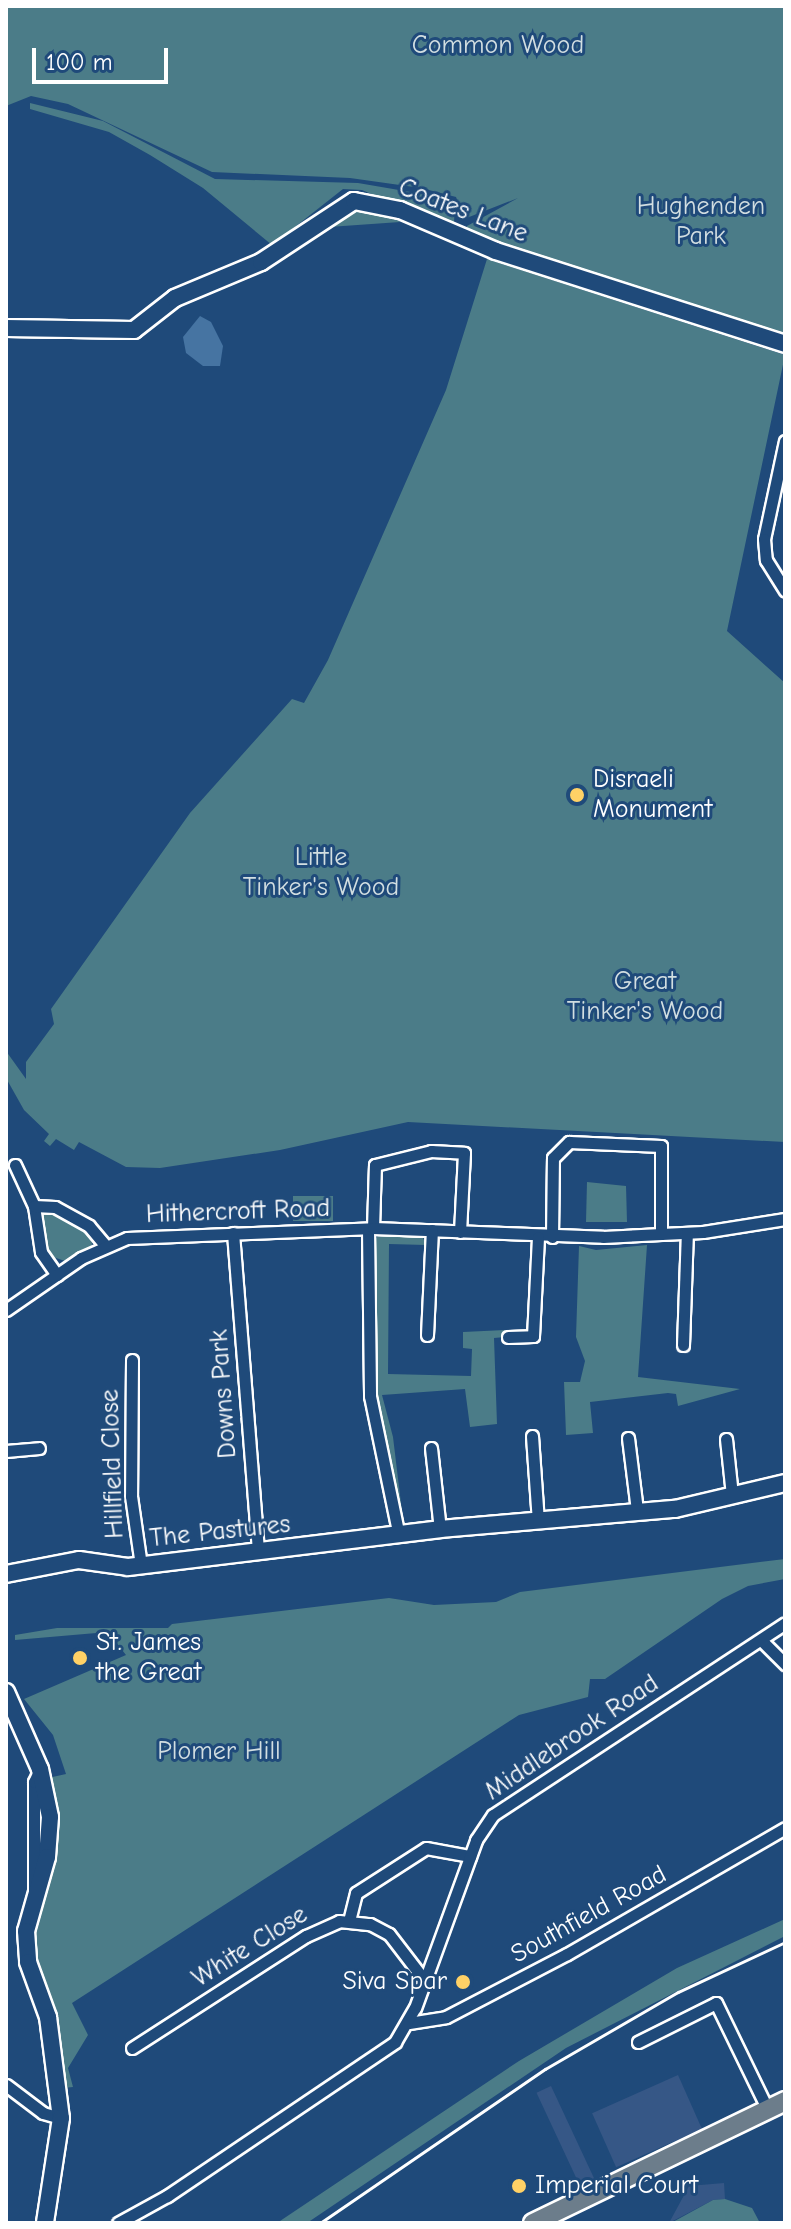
<!DOCTYPE html>
<style>
body{margin:0}
#map{position:relative;width:791px;height:2229px;overflow:hidden;background:#1f4a7a;font-family:"Comic Neue",sans-serif}
div>[style]{position:absolute}
.built>*{inset:0;background:#365786;transform-origin:0 0}
.green>*{inset:0;background:#4b7c88;transform-origin:0 0}
.water>*{inset:0;background:#4674a2}
.roads{filter:drop-shadow(2px 0 #fff) drop-shadow(-2px 0 #fff) drop-shadow(0 2px #fff) drop-shadow(0 -2px #fff)}
.street>*{height:11px;margin:-5.5px;padding:0 5.5px;transform-origin:5.5px;border-radius:5.5px;background:#1f4a7a}
.secondary>*{height:16px;margin:-8px;padding:0 8px;transform-origin:8px;border-radius:8px;background:#1f4a7a}
.primary>*{height:18px;margin:-9px;padding:0 9px;transform-origin:9px;border-radius:9px;background:#6c7d8b}
.rail>*{height:3px;margin:-1.5px;padding:0 1.5px;transform-origin:1.5px;border-radius:1.5px;background:#fff}
.dots>*{width:22px;height:22px;translate:-50% -50%;box-sizing:border-box;border:4px solid #1f4a7a;border-radius:50%}
span{translate:-50% -50%;white-space:nowrap;text-align:center;line-height:1.15;-webkit-text-stroke:6px #1f4a7a;paint-order:stroke}
.park-label{font-size:26px;color:#d2dee1}
.street-label{font-size:26px;color:#fff}
.poi-label{font-size:26px;color:#fff}
.left{translate:0 -50%;text-align:left}
.right{translate:-100% -50%;text-align:right}
.frame{position:absolute;inset:0;border:8px solid #fff;pointer-events:none}
.scale{position:absolute;left:32px;top:48px;width:136px;height:36px;box-sizing:border-box;border:4px solid #fff;border-top:0;padding-left:10px;font-size:24px;line-height:28px;white-space:nowrap;color:#fff;-webkit-text-stroke:6px #1f4a7a;paint-order:stroke}
</style>
<div id="map">
<div class="built">
<i style="left:678px;top:2075px;width:59px;height:94px;rotate:66deg"></i>
<i style="left:551px;top:2086px;width:106px;height:16px;rotate:65deg"></i>
<i style="clip-path:polygon(724px 2183px,725px 2199px,713px 2200px,669px 2223px,689px 2186px)"></i>
</div>
<div class="green">
<i style="clip-path:polygon(6px 6px,785px 6px,785px 334px,467px 234px,467px 226px,518px 198px,464px 219px,456px 197px,421px 188px,350px 178px,212px 172px,68px 104px,31px 96px,6px 106px)"></i>
<i style="clip-path:polygon(30px 103px,103px 121px,215px 179px,358px 183px,434px 196px,455px 207px,454px 222px,437px 222px,362px 190px,343px 189px,272px 245px,203px 188px,150px 155px,109px 132px,30px 109px)"></i>
<i style="clip-path:polygon(355px 207px,382px 209px,400px 222px,329px 227px)"></i>
<i style="clip-path:polygon(487px 259px,785px 355px,727px 631px,785px 683px,785px 1142px,408px 1122px,280px 1150px,160px 1168px,126px 1167px,79px 1142px,74px 1150px,56px 1139px,50px 1146px,44px 1141px,49px 1134px,24px 1110px,6px 1078px,6px 1051px,26px 1079px,26px 1062px,54px 1024px,51px 1009px,190px 813px,292px 699px,304px 703px,328px 660px,446px 390px)"></i>
<i style="clip-path:polygon(587px 1182px,626px 1186px,627px 1222px,586px 1222px)"></i>
<i style="left:293px;top:1196px;width:40px;height:25px"></i>
<i style="clip-path:polygon(47px 1207px,91px 1229px,92px 1246px,65px 1261px,47px 1255px,40px 1213px)"></i>
<i style="clip-path:polygon(382px 1232px,421px 1233px,426px 1245px,389px 1244px,388px 1374px,471px 1376px,472px 1349px,463px 1348px,463px 1332px,505px 1330px,505px 1337px,494px 1338px,497px 1424px,470px 1427px,465px 1389px,382px 1395px,393px 1437px,403px 1520px,398px 1521px,375px 1416px,373px 1241px)"></i>
<i style="clip-path:polygon(647px 1245px,638px 1377px,740px 1389px,678px 1406px,676px 1394px,668px 1393px,590px 1402px,593px 1433px,566px 1435px,564px 1382px,580px 1382px,585px 1361px,576px 1337px,579px 1246px,596px 1250px)"></i>
<i style="clip-path:polygon(785px 1559px,785px 1579px,748px 1586px,722px 1599px,605px 1679px,590px 1679px,588px 1697px,519px 1715px,72px 2003px,88px 2035px,68px 2068px,73px 2087px,63px 2088px,38px 1968px,34px 1917px,58px 1843px,59px 1816px,48px 1778px,66px 1774px,53px 1735px,24px 1699px,126px 1655px,108px 1632px,15px 1640px,15px 1635px,57px 1628px,168px 1628px,172px 1624px,389px 1598px,434px 1605px,496px 1602px,520px 1592px)"></i>
<i style="clip-path:polygon(785px 1919px,785px 1936px,566px 2048px,307px 2223px,277px 2223px,519px 2061px,677px 1968px)"></i>
<i style="clip-path:polygon(725px 2199px,752px 2208px,760px 2223px,671px 2223px,713px 2200px)"></i>
</div>
<div class="water">
<i style="clip-path:polygon(200px 316px,211px 322px,223px 346px,220px 366px,203px 366px,186px 353px,183px 337px)"></i>
</div>
<div class="roads">
<div class="street">
<i style="left:785px;top:441px;width:100px;rotate:102.1deg"></i>
<i style="left:764px;top:539px;width:21px;rotate:85deg"></i>
<i style="left:766px;top:560px;width:36px;rotate:58deg"></i>
<i style="left:15px;top:1165px;width:45px;rotate:65.1deg"></i>
<i style="left:373px;top:1228px;width:63px;rotate:-88.2deg"></i>
<i style="left:375px;top:1165px;width:58px;rotate:-14deg"></i>
<i style="left:431px;top:1151px;width:33px;rotate:3deg"></i>
<i style="left:464px;top:1153px;width:79px;rotate:92.9deg"></i>
<i style="left:368px;top:1229px;width:167px;rotate:89.3deg"></i>
<i style="left:370px;top:1396px;width:143px;rotate:78.3deg"></i>
<i style="left:233px;top:1233px;width:320px;rotate:85.5deg"></i>
<i style="left:552px;top:1237px;width:79px;rotate:-89.3deg"></i>
<i style="left:553px;top:1158px;width:23px;rotate:-45deg"></i>
<i style="left:569px;top:1142px;width:92px;rotate:2.5deg"></i>
<i style="left:661px;top:1146px;width:88px;rotate:90deg"></i>
<i style="left:57px;top:1275px;width:28px;rotate:-125deg"></i>
<i style="left:41px;top:1252px;width:47px;rotate:-98.7deg"></i>
<i style="left:34px;top:1206px;width:21px;rotate:3deg"></i>
<i style="left:55px;top:1207px;width:39px;rotate:29deg"></i>
<i style="left:89px;top:1226px;width:25px;rotate:50deg"></i>
<i style="left:6px;top:1310px;width:91px;rotate:-34.7deg"></i>
<i style="left:81px;top:1258px;width:50px;rotate:-23.5deg"></i>
<i style="left:127px;top:1238px;width:246px;rotate:-2.3deg"></i>
<i style="left:373px;top:1228px;width:230px;rotate:2.2deg"></i>
<i style="left:603px;top:1237px;width:100px;rotate:-2.9deg"></i>
<i style="left:703px;top:1232px;width:83px;rotate:-9deg"></i>
<i style="left:427px;top:1335px;width:105px;rotate:-87.3deg"></i>
<i style="left:508px;top:1337px;width:25px;rotate:-2deg"></i>
<i style="left:533px;top:1336px;width:99px;rotate:-87.1deg"></i>
<i style="left:683px;top:1345px;width:112px;rotate:-88deg"></i>
<i style="left:132px;top:1360px;width:136px;rotate:90.4deg"></i>
<i style="left:131px;top:1496px;width:70px;rotate:81.8deg"></i>
<i style="left:532px;top:1436px;width:86px;rotate:86deg"></i>
<i style="left:628px;top:1438px;width:73px;rotate:82.9deg"></i>
<i style="left:726px;top:1439px;width:56px;rotate:83.9deg"></i>
<i style="left:431px;top:1448px;width:81px;rotate:83.7deg"></i>
<i style="left:6px;top:1451px;width:33px;rotate:-5deg"></i>
<i style="left:762px;top:1641px;width:33px;rotate:45deg"></i>
<i style="left:34px;top:1895px;width:113px;rotate:-90deg"></i>
<i style="left:34px;top:1782px;width:14px;rotate:-65deg"></i>
<i style="left:349px;top:1921px;width:29px;rotate:-76deg"></i>
<i style="left:356px;top:1893px;width:83px;rotate:-32.7deg"></i>
<i style="left:426px;top:1848px;width:45px;rotate:10.3deg"></i>
<i style="left:409px;top:2023px;width:37px;rotate:-9deg"></i>
<i style="left:446px;top:2017px;width:136px;rotate:-27.5deg"></i>
<i style="left:567px;top:1954px;width:252px;rotate:-30deg"></i>
<i style="left:638px;top:2042px;width:87px;rotate:-26.6deg"></i>
<i style="left:716px;top:2003px;width:119px;rotate:64.1deg"></i>
<i style="left:132px;top:2048px;width:207px;rotate:-32.8deg"></i>
<i style="left:306px;top:1936px;width:36px;rotate:-24deg"></i>
<i style="left:339px;top:1921px;width:31px;rotate:6deg"></i>
<i style="left:370px;top:1924px;width:21px;rotate:28deg"></i>
<i style="left:389px;top:1934px;width:59px;rotate:52.5deg"></i>
<i style="left:6px;top:2085px;width:46px;rotate:37.1deg"></i>
<i style="left:43px;top:2113px;width:19px;rotate:16deg"></i>
<i style="left:118px;top:2223px;width:56px;rotate:-28.9deg"></i>
<i style="left:167px;top:2196px;width:275px;rotate:-34deg"></i>
<i style="left:395px;top:2042px;width:39px;rotate:-60deg"></i>
<i style="left:415px;top:2008px;width:179px;rotate:-70deg"></i>
<i style="left:476px;top:1840px;width:30px;rotate:-56deg"></i>
<i style="left:493px;top:1815px;width:349px;rotate:-33.3deg"></i>
</div>
<div class="secondary">
<i style="left:6px;top:328px;width:128px;rotate:0.9deg"></i>
<i style="left:134px;top:330px;width:52px;rotate:-38deg"></i>
<i style="left:175px;top:298px;width:93px;rotate:-22.7deg"></i>
<i style="left:261px;top:262px;width:111px;rotate:-33.3deg"></i>
<i style="left:354px;top:201px;width:47px;rotate:11.1deg"></i>
<i style="left:400px;top:210px;width:104px;rotate:23.1deg"></i>
<i style="left:496px;top:251px;width:304px;rotate:17.8deg"></i>
<i style="left:6px;top:1574px;width:74px;rotate:-10.9deg"></i>
<i style="left:79px;top:1560px;width:49px;rotate:8.1deg"></i>
<i style="left:128px;top:1567px;width:314px;rotate:-6.9deg"></i>
<i style="left:440px;top:1529px;width:236px;rotate:-4.9deg"></i>
<i style="left:675px;top:1509px;width:113px;rotate:-13.3deg"></i>
<i style="left:6px;top:1692px;width:84px;rotate:66.2deg"></i>
<i style="left:40px;top:1769px;width:49px;rotate:78.2deg"></i>
<i style="left:50px;top:1817px;width:40px;rotate:94.3deg"></i>
<i style="left:47px;top:1857px;width:77px;rotate:105.8deg"></i>
<i style="left:26px;top:1931px;width:31px;rotate:86deg"></i>
<i style="left:28px;top:1962px;width:59px;rotate:70deg"></i>
<i style="left:48px;top:2017px;width:102px;rotate:82.7deg"></i>
<i style="left:61px;top:2118px;width:106px;rotate:98.7deg"></i>
</div>
<div class="primary">
<i style="left:533px;top:2223px;width:280px;rotate:-25.8deg"></i>
</div>
</div>
<div class="rail">
<i style="left:320px;top:2223px;width:273px;rotate:-34.4deg"></i>
<i style="left:545px;top:2069px;width:154px;rotate:-30.1deg"></i>
<i style="left:678px;top:1992px;width:118px;rotate:-25deg"></i>
</div>
<div class="dots">
<i style="left:577px;top:795px;background:#ffd166"></i>
<i style="left:80px;top:1658px;background:#ffd166"></i>
<i style="left:463px;top:1982px;background:#ffd166"></i>
<i style="left:519px;top:2186px;background:#ffd166"></i>
</div>
<div class="park-label">
<span style="left:498px;top:46px">Common Wood</span>
<span style="left:701px;top:222px">Hughenden<br>Park</span>
<span style="left:321px;top:873px">Little<br>Tinker's Wood</span>
<span style="left:645px;top:997px">Great<br>Tinker's Wood</span>
<span style="left:219px;top:1752px">Plomer Hill</span>
</div>
<div class="street-label">
<span style="left:463px;top:211px;rotate:21deg">Coates Lane</span>
<span style="left:238px;top:1212px;rotate:-2deg">Hithercroft Road</span>
<span style="left:224px;top:1394px;rotate:-94deg">Downs Park</span>
<span style="left:113px;top:1464px;rotate:-92deg">Hillfield Close</span>
<span style="left:220px;top:1532px;rotate:-6deg">The Pastures</span>
<span style="left:572px;top:1738px;rotate:-34deg">Middlebrook Road</span>
<span style="left:589px;top:1915px;rotate:-29deg">Southfield Road</span>
<span style="left:250px;top:1947px;rotate:-32deg">White Close</span>
</div>
<div class="poi-label">
<span class="left" style="left:593px;top:795px">Disraeli<br>Monument</span>
<span class="left" style="left:96px;top:1658px">St. James<br>the Great</span>
<span class="right" style="left:447px;top:1982px">Siva Spar</span>
<span class="left" style="left:535px;top:2186px">Imperial Court</span>
</div>
<div class="frame"></div>
<div class="scale">100 m</div>
</div>
